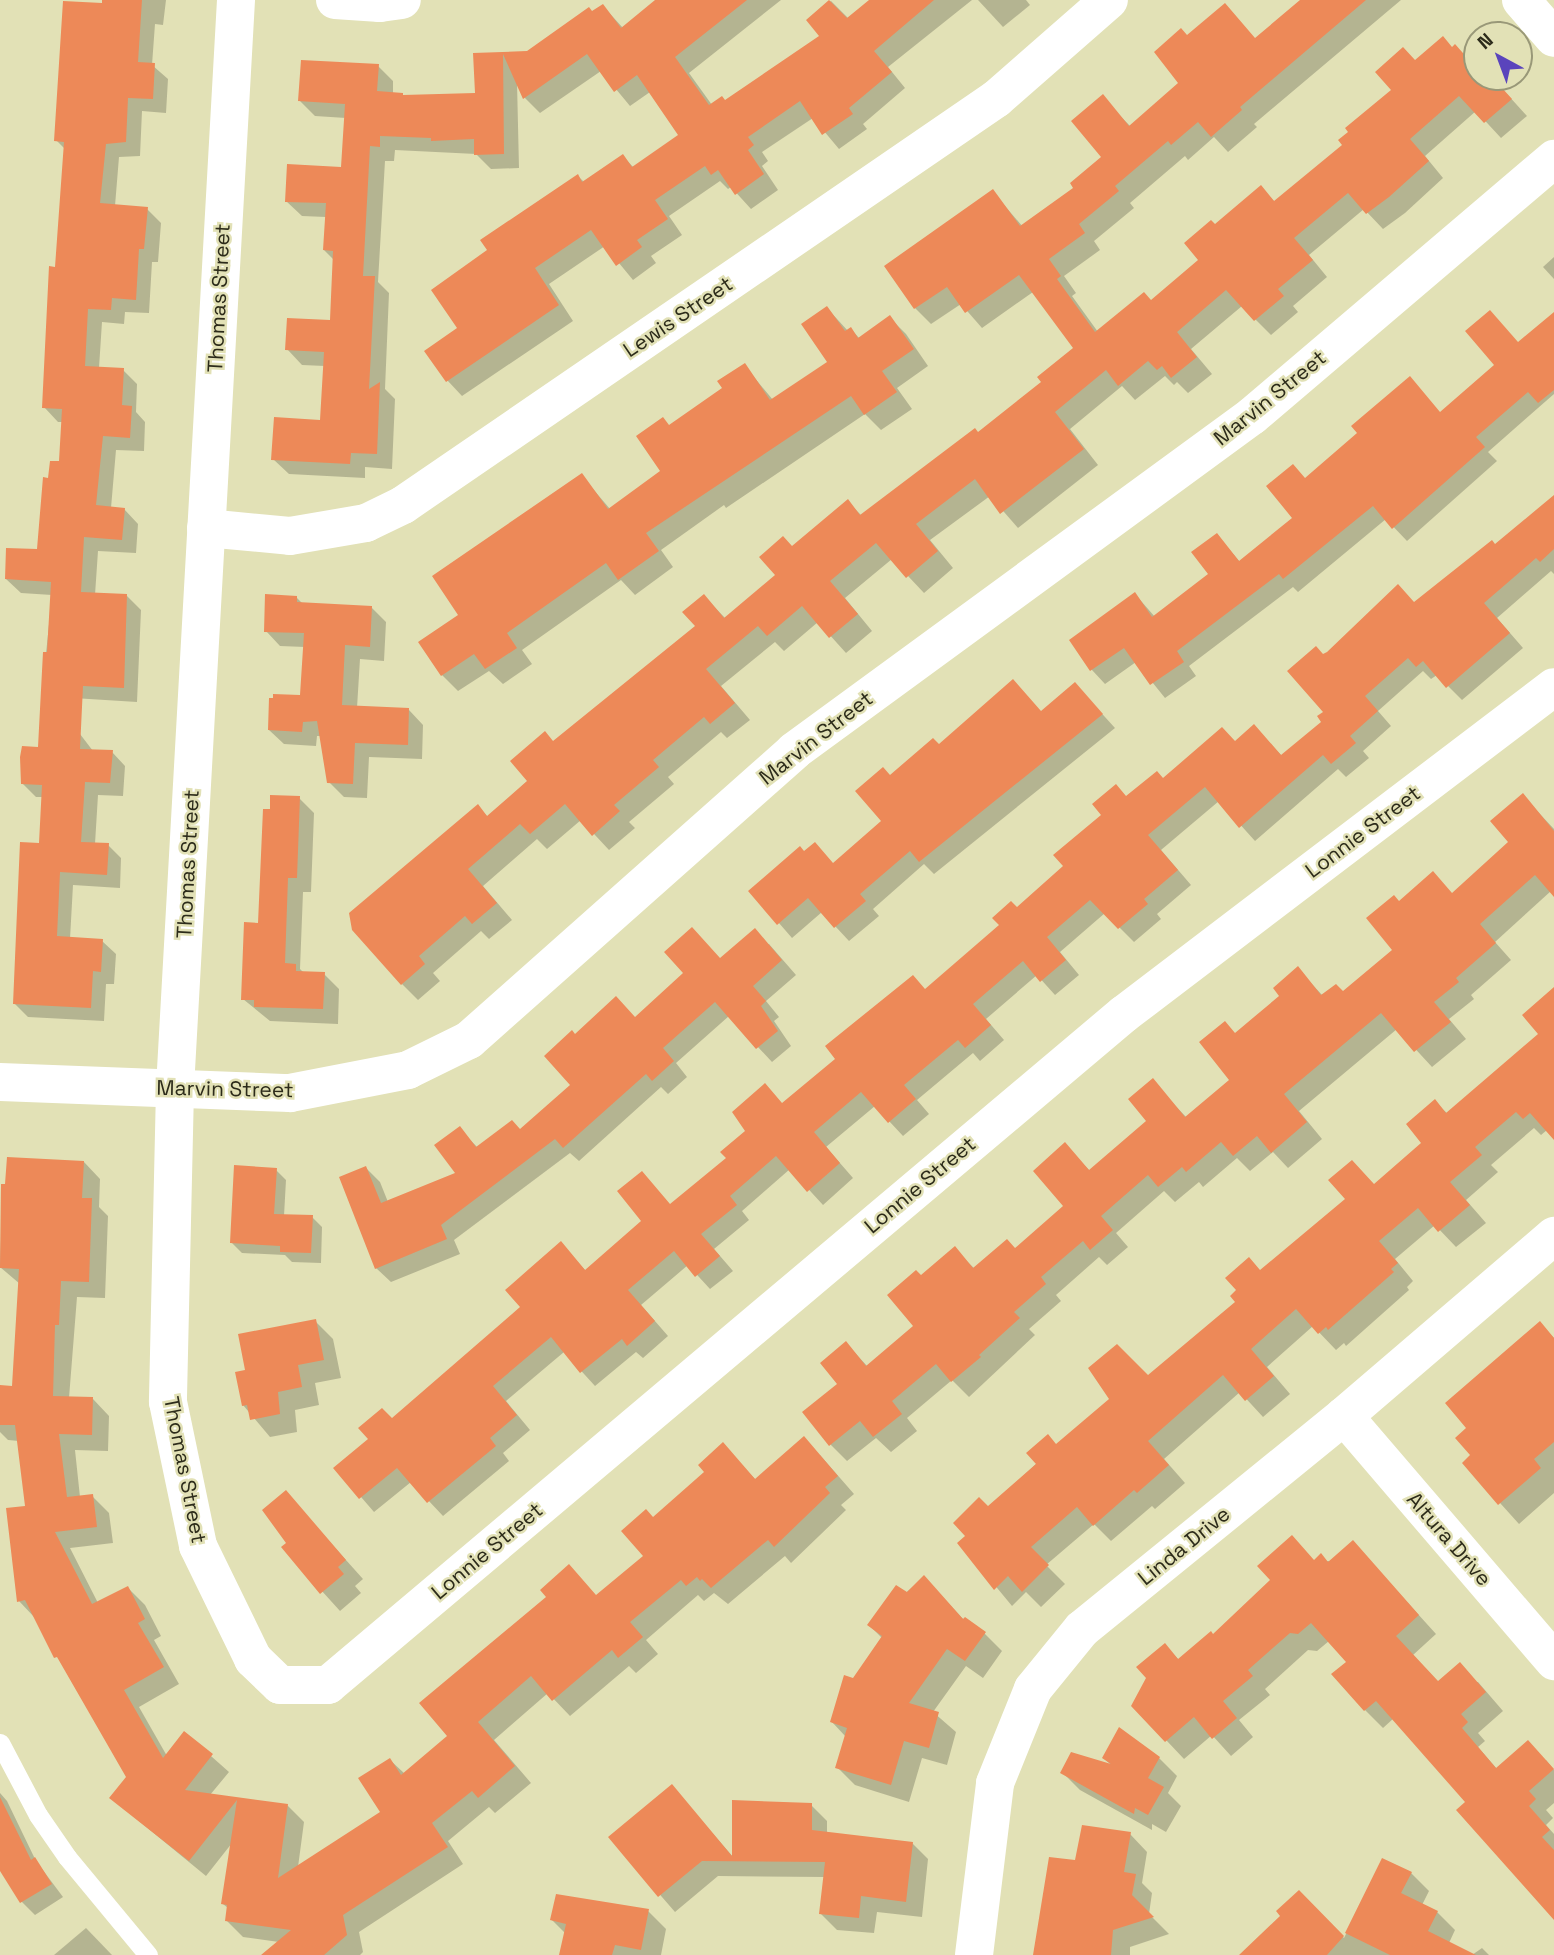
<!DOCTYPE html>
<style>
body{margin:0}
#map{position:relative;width:1554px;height:1955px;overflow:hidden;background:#e2e1b6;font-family:"Space Grotesk",sans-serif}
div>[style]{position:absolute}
.shadow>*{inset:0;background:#0003}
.building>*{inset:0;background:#ed8958}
.service>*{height:19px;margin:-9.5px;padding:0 9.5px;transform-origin:9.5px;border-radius:9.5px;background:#fff}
.minor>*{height:38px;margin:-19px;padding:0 19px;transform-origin:19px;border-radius:19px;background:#fff}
.tertiary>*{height:38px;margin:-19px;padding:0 19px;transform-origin:19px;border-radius:19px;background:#fff}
span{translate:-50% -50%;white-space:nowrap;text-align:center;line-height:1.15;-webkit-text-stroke:5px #e2e1b6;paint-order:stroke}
.street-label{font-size:21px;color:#2c2b1a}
.north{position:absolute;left:1463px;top:21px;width:70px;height:70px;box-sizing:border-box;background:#e2e1b6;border:2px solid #999878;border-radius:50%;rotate:319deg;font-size:19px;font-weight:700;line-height:28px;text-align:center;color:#2c2b1a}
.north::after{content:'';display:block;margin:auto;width:24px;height:32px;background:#5a44bc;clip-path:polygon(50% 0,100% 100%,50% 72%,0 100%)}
</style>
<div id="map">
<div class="shadow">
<i style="clip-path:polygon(104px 0,166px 0,163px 25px,155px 24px,152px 65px,168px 79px,166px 113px,142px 111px,140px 156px,119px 157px,115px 206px,147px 209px,161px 223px,158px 262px,152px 262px,149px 313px,125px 312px,124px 324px,102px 322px,99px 368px,123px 370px,137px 384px,136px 412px,145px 422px,144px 451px,116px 450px,111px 508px,124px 509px,138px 524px,136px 553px,98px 551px,95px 595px,127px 596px,141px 610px,137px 702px,57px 697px,43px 683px,52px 595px,21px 593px,6px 579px,38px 551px,50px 480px,61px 463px,63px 422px,58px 422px,44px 407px,66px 150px,56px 140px)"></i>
<i style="clip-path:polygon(658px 0,781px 0,689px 73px,712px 105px,726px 102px,821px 36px,808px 20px,831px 1px,849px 19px,873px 0,972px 0,888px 67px,905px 88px,863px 124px,867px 129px,839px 149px,813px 118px,762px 152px,768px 161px,762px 166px,778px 190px,751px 209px,731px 187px,728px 189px,720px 181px,669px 216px,682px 235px,651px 256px,656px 263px,633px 280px,605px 246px,549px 284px,573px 321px,462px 396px,447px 380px,460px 328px,489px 251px,578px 176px,585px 183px,623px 156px,634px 168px,680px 135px,650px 92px,630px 106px,601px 71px,540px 113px,525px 98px,517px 82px,519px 168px,491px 169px,476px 154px,395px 150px,394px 161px,385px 161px,378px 282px,389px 293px,385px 389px,395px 399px,392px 469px,365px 467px,365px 478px,289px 474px,273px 459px,322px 422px,325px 366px,302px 365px,287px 349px,332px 322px,334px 260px,324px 250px,326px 217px,302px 216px,286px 201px,342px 169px,346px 118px,315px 116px,300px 101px,378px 66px,393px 81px,393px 94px,405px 97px,476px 94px,475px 54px,528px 53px,603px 6px,623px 28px)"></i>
<i style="clip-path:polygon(978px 0,1026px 0,1030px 5px,1003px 27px)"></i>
<i style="clip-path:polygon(1303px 0,1401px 0,1254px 124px,1257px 127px,1228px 152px,1214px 137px,1188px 160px,1185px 156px,1130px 203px,1134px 208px,1094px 241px,1100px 250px,1064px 276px,1076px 293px,1072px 296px,1098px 332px,1151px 302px,1201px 260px,1215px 226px,1261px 188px,1275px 202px,1345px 145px,1416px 62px,1453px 48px,1477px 69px,1477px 77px,1484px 77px,1507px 94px,1527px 116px,1501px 138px,1476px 111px,1425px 156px,1443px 178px,1405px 213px,1383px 229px,1364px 209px,1309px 255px,1327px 277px,1293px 306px,1298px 312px,1271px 335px,1242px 306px,1191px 349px,1212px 374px,1188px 393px,1177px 382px,1174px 385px,1165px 376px,1135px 400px,1122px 386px,1070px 429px,1098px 465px,1018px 528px,990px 496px,930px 540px,953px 568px,924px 593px,892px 559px,845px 598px,872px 631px,846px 653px,818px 622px,784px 651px,775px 642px,721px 686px,750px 720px,727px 738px,721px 732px,668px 777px,674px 784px,629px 822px,635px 828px,609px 850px,581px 820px,547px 849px,537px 839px,483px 886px,512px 920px,489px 939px,481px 931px,433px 973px,440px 981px,418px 1000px,402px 984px,477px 806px,488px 817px,697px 627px,704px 596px,726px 619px,778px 575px,792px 548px,848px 502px,862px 516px,978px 434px,1044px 382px,1076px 348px,1033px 292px,982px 328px,961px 304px,931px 324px,915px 308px,993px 192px,1023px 227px,1076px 188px,1103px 157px,1102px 97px,1131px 127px,1180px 84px,1188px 37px,1256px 39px)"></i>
<i style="clip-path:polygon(1554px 257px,1554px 279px,1543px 267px)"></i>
<i style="clip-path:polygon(827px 308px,848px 331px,851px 329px,860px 339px,890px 318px,906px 334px,928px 366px,897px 388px,912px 409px,881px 430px,865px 414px,726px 508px,724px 505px,661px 550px,673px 567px,635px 595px,621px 580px,522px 650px,532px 664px,503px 684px,489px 671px,458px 691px,442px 675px,461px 615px,582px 476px,610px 509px,662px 471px,670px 427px,724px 389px,744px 365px,773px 400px,829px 362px)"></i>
<i style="clip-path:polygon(1554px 314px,1554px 394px,1488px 452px,1497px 461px,1407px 541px,1386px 519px,1298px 592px,1293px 587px,1189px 666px,1196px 676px,1165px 698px,1136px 662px,1105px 684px,1092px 670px,1071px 640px,1135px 594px,1155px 617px,1210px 575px,1217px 535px,1240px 562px,1294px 518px,1306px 479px,1441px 413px)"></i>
<i style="clip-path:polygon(1554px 496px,1554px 574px,1551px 571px,1497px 618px,1523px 648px,1462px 700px,1437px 675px,1431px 679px,1423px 671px,1378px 711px,1391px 726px,1363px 751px,1369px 758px,1346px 777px,1338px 769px,1255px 841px,1219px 801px,1161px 850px,1191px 885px,1157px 914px,1161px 919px,1134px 942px,1105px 913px,1060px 952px,1079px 975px,1055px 995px,1037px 975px,986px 1019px,1004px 1040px,980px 1061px,973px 1053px,917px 1100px,929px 1114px,903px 1136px,875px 1106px,826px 1147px,853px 1178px,823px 1205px,790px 1169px,742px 1211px,749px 1220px,714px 1249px,733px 1271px,710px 1289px,688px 1265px,641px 1305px,668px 1336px,643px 1358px,636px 1352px,595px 1386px,564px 1352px,506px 1401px,530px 1430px,503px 1453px,509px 1461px,443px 1516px,411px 1482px,374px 1512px,336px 1468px,523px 1308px,561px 1244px,586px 1271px,644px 1221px,671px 1205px,728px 1158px,783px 1104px,926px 991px,1066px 866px,1127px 798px,1236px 743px,1254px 726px,1282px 756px,1323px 722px,1323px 656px,1415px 604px,1495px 546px)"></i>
<i style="clip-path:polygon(297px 598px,303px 604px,371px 607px,386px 622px,384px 661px,360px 659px,357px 708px,409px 710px,423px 725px,422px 759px,369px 757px,367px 798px,344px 797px,329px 782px,321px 736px,317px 736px,316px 746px,284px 744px,269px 730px,302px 697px,305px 647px,280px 646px,266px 631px)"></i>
<i style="clip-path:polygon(1075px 684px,1115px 728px,934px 874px,924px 864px,873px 909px,879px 916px,849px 941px,822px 912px,792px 938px,751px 891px,804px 853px,834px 864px,883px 821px,890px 777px,939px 746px,1042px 713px)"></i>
<i style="clip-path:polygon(80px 734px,93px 751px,112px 752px,125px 766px,123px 796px,98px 795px,95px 844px,108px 845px,121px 858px,120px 888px,73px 885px,70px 939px,102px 941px,116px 954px,114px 984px,106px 984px,104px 1021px,28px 1017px,14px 1003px,41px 845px,43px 797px,36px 797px,22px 783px,40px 749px)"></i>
<i style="clip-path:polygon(1523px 796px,1554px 829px,1554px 894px,1551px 891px,1495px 942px,1511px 960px,1471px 995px,1474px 999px,1449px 1019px,1466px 1039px,1432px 1067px,1397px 1029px,1299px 1111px,1322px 1139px,1288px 1168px,1273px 1152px,1250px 1171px,1237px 1158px,1203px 1187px,1199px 1182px,1175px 1202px,1164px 1191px,1116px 1233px,1128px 1247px,1107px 1265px,1099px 1257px,1056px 1295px,1061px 1301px,1029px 1329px,1035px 1335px,969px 1397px,952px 1380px,907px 1418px,917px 1431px,891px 1452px,876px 1438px,847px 1461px,831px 1445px,804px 1413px,839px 1384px,846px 1343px,868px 1367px,916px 1326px,921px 1278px,954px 1249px,975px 1269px,1015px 1250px,1065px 1206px,1065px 1145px,1090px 1171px,1149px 1121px,1152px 1081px,1187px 1118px,1231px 1081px,1236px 1035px,1282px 996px,1298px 969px,1323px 996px,1343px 993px,1395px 950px,1399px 903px,1453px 894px,1511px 842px)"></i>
<i style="clip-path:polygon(299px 798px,314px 813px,311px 892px,303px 892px,300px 969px,304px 973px,324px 974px,339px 989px,338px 1024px,270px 1021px,243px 999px,260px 924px,271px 811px)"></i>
<i style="clip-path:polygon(769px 944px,796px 975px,766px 1001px,779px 1017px,774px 1021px,791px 1046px,772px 1062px,729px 1016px,676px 1063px,687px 1077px,668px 1094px,661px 1087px,579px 1161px,570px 1153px,454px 1240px,460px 1254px,391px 1282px,376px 1268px,366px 1168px,380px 1182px,388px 1202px,458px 1174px,459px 1128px,478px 1148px,521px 1131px,572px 1085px,575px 1036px,636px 1018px,720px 960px)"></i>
<i style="clip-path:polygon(1554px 989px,1554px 1137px,1547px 1130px,1541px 1135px,1534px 1128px,1491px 1165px,1498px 1172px,1466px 1200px,1486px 1223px,1456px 1247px,1435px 1225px,1395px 1259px,1413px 1281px,1407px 1287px,1409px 1290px,1346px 1346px,1344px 1343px,1336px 1350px,1313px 1326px,1267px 1367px,1290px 1394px,1263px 1417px,1240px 1392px,1164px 1459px,1185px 1483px,1155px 1509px,1152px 1506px,1111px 1541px,1094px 1524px,1046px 1565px,1065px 1584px,1041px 1607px,1026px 1592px,1012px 1606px,960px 1543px,988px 1509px,1056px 1445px,1148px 1378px,1237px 1302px,1261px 1272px,1375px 1185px,1424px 1143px,1435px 1102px,1448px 1114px,1540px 1035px)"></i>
<i style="clip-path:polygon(84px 1162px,100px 1179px,99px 1207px,108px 1216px,105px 1298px,77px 1297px,69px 1398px,93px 1399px,109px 1416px,108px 1451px,75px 1450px,80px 1497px,92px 1496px,109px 1513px,113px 1543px,70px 1548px,98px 1603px,128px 1588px,145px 1605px,161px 1636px,154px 1640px,179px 1684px,139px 1707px,167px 1756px,185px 1733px,229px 1772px,210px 1795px,287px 1805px,304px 1822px,298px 1867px,382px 1812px,390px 1760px,405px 1774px,449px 1736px,569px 1567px,597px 1597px,646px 1557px,653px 1519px,706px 1472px,723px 1445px,756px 1480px,820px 1455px,854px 1494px,841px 1505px,846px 1510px,791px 1563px,785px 1556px,728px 1604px,714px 1593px,704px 1601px,698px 1595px,646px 1640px,658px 1654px,636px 1673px,629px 1666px,570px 1716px,548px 1693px,494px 1740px,531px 1783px,495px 1813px,489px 1807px,448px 1841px,463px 1864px,359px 1932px,363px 1952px,360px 1955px,264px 1955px,279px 1942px,243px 1937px,226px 1920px,228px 1908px,223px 1904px,232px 1843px,206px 1876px,111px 1798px,128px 1778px,35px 1618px,19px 1601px,27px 1508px,19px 1441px,8px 1440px,0 1432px,0 1387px,13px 1387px,20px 1284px,0 1267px,3px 1186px)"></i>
<i style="clip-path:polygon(276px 1170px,286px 1180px,284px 1216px,312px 1217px,322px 1227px,321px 1263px,292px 1262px,285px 1255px,242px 1253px,232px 1243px)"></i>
<i style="clip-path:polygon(315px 1321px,333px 1339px,341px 1378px,315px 1383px,319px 1405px,295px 1410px,297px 1432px,270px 1437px,243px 1405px,247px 1371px)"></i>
<i style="clip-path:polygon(1540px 1324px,1554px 1338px,1554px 1493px,1519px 1524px,1464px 1463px,1473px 1456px,1469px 1428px)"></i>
<i style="clip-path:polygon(286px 1493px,363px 1579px,355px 1586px,361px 1593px,340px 1611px,283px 1548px,288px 1543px)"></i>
<i style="clip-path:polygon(1315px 1561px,1370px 1561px,1436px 1634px,1413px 1655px,1439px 1683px,1478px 1682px,1503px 1711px,1478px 1733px,1485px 1741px,1478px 1747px,1497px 1769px,1546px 1760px,1554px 1770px,1554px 1803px,1546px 1810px,1553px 1818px,1546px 1825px,1554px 1834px,1554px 1917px,1467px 1803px,1394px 1718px,1383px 1728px,1365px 1710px,1348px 1662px,1329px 1641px,1317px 1651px,1308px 1650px,1265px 1689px,1270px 1695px,1239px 1720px,1253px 1737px,1231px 1756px,1212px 1735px,1184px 1759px,1133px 1705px,1165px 1645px,1179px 1660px)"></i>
<i style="clip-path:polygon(924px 1577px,964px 1620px,984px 1633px,1002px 1651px,983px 1678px,966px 1666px,933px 1712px,956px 1732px,947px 1765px,922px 1758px,909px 1802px,855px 1785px,837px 1767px,846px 1737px,832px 1722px,853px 1680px,883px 1639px,869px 1625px)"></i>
<i style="clip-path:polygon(1104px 1758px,1159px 1758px,1177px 1776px,1168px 1793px,1181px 1806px,1166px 1832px,1152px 1824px,1152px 1830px,1080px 1790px,1062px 1772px,1113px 1767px)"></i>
<i style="clip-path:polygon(672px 1787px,734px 1858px,811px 1805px,827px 1821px,827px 1834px,912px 1843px,928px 1859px,922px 1917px,877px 1912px,874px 1933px,837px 1930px,821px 1914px,825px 1877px,718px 1876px,675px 1912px,610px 1837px)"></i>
<i style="clip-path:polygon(0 1793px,7px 1801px,36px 1861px,63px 1897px,35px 1915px,22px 1902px,0 1868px)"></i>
<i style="clip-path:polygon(1130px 1834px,1147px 1852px,1142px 1883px,1152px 1893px,1149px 1914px,1169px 1934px,1130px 1947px,1130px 1955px,1035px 1955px,1076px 1862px)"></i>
<i style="clip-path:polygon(1383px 1860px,1411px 1873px,1429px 1891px,1422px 1905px,1437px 1912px,1455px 1930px,1449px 1943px,1472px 1955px,1482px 1948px,1489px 1955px,1242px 1955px,1283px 1916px,1299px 1892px,1344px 1938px)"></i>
<i style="clip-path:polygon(648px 1911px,666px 1929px,661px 1955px,561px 1955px,565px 1933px,552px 1920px)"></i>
<i style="clip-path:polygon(86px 1928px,112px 1955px,54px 1955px)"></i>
</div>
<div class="building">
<i style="clip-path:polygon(102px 0,142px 0,138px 62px,155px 63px,153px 99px,128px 98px,126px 142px,106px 144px,100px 203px,148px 207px,144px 249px,139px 249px,136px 300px,112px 298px,111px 310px,88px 309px,85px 366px,124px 368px,122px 405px,132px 406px,130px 438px,103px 436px,96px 505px,125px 508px,122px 540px,84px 537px,81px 592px,127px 594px,124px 688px,83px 686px,80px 749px,113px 750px,110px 783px,85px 782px,81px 842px,109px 843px,107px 875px,60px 872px,57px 936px,103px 939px,101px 972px,93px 971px,91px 1008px,13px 1004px,20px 842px,39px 843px,42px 785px,21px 784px,20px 757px,22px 746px,38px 747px,43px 652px,47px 652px,51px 582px,5px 579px,6px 548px,37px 549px,43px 477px,48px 478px,50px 461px,59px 461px,62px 409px,42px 408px,49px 266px,55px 267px,64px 142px,54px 141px,63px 1px,102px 3px)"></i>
<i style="clip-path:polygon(655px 0,747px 0,675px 57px,709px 105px,722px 96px,725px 100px,819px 36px,806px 20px,829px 0,847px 18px,869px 0,934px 0,874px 51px,892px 72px,849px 108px,853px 114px,822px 135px,800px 101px,748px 137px,754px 145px,748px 150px,764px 174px,735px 195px,718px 170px,711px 175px,705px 166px,655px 200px,668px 219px,637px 240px,642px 247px,616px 266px,591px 230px,535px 268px,559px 305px,446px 382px,424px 351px,457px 328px,431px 290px,487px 250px,480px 240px,578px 174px,582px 182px,623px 154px,632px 167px,678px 135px,637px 75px,614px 92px,587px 54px,523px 99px,503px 54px,504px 154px,474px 155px,474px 139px,431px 141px,431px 138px,380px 136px,380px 147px,370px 146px,363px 276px,375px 276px,369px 389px,380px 382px,377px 454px,351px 453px,350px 464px,271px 460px,274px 417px,320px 420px,324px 352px,285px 350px,287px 318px,330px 320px,333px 251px,323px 250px,326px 203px,285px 202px,287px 164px,341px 167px,345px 104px,298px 101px,301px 60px,379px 64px,377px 91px,403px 93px,403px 95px,475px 93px,473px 53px,527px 51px,589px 7px,592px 11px,603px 4px,621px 28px)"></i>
<i style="clip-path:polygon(1300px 0,1366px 0,1240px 107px,1242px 110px,1211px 137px,1198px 122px,1171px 145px,1168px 141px,1115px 186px,1119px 191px,1079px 224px,1085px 233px,1049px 259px,1061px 276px,1057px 279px,1095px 332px,1144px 292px,1151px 300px,1198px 260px,1184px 243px,1211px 220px,1215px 224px,1261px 185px,1274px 201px,1342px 145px,1338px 140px,1348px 132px,1345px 128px,1391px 90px,1375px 72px,1403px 47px,1415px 60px,1443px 36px,1452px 47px,1455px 44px,1477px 69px,1477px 77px,1492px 77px,1512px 99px,1484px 123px,1459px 96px,1410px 139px,1429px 161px,1389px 197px,1366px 214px,1348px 193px,1294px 238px,1313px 260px,1278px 289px,1284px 296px,1254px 321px,1226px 290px,1177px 332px,1197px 357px,1171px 378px,1162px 366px,1157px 370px,1148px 361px,1118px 386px,1106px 370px,1055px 412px,1084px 449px,1000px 514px,975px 479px,916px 524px,938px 551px,906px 578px,876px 543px,830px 581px,858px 614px,829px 638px,802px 606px,767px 636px,758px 626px,706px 669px,735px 703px,710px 724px,704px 717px,653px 760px,659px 767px,614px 805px,620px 811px,592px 836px,565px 804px,530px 834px,520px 824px,468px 869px,497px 903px,472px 924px,465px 916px,419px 956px,425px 964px,401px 985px,352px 930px,349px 913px,478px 804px,487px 816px,527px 781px,510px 761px,545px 731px,553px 741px,695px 626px,682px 612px,704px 594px,724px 618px,775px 575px,759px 557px,783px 536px,792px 546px,848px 499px,860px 515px,975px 428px,978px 432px,1041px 382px,1037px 377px,1073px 348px,1019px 275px,965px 313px,947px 287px,914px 309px,884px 266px,993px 189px,1020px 226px,1073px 188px,1070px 183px,1101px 157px,1071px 121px,1103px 94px,1129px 126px,1178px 83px,1154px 52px,1181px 28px,1187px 35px,1225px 3px,1255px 38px)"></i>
<i style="clip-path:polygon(827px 306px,845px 331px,851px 327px,858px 338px,890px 315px,914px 349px,882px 371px,897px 392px,864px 415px,851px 396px,646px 533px,659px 551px,618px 580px,606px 563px,507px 633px,517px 648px,485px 669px,474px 654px,441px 676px,418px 642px,458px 615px,432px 576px,582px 473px,608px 509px,660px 471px,636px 436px,663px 417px,669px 425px,722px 388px,717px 381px,745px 363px,770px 400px,827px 362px,801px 324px)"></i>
<i style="clip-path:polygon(1490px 310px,1518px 342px,1554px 312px,1554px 390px,1538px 403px,1528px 392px,1476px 437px,1485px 447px,1392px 529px,1373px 506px,1283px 579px,1279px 574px,1177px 651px,1184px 662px,1150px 685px,1124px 648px,1090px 671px,1069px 640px,1135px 592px,1152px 617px,1208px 574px,1191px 552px,1217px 533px,1239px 561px,1292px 518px,1266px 486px,1293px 464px,1305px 478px,1357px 433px,1351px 426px,1410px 376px,1440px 412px,1494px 365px,1465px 331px)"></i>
<i style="clip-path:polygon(1554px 495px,1554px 549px,1540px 562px,1536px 558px,1484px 603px,1510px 633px,1446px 688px,1423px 661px,1416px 667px,1408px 658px,1365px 696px,1378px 711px,1350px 736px,1356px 743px,1331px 764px,1323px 755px,1239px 828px,1205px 787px,1148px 835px,1178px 870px,1144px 899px,1148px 904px,1118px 929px,1090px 900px,1047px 937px,1066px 960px,1040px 982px,1023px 961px,973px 1004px,991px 1025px,965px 1048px,958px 1040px,904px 1085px,916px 1099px,888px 1123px,861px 1092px,814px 1132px,840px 1163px,807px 1192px,776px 1156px,730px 1196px,737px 1205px,701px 1234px,720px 1256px,695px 1277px,674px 1251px,628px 1290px,655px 1321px,627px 1346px,622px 1339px,580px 1373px,551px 1337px,493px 1386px,517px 1415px,490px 1438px,496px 1446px,427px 1503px,397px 1468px,359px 1499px,333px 1468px,368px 1439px,358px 1428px,382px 1408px,392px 1418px,520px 1307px,505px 1290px,561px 1241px,585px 1270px,641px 1221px,617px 1191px,642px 1171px,670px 1204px,726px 1158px,720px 1152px,745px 1131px,732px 1112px,765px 1083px,782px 1103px,835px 1059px,825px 1046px,913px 975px,925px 989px,999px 925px,992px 918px,1011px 901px,1017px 907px,1063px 866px,1053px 855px,1101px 815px,1092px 804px,1116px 784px,1126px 796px,1157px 771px,1163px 778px,1222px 727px,1235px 741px,1254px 724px,1281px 755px,1321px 722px,1317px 716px,1323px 712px,1287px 671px,1316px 646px,1323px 654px,1327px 652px,1398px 584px,1414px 602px,1492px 540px,1495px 544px)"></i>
<i style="clip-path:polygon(265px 594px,297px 596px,297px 602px,372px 606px,370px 647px,345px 645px,342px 705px,409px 708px,408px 745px,355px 743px,353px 784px,327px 783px,317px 721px,303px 722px,302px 732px,268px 730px,269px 698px,273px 698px,273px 694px,300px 695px,304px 633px,264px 632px)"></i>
<i style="clip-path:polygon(1013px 679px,1041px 711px,1075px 682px,1103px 714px,919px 862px,910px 851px,860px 894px,866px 901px,834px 928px,808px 898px,777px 925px,748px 891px,800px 846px,804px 851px,815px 842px,833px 863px,881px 821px,855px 791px,883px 767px,890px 775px,933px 738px,939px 744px)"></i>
<i style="clip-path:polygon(1523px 793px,1554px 831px,1554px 897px,1535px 875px,1480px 924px,1496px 943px,1456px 978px,1459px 982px,1434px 1002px,1451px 1022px,1414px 1052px,1381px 1013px,1284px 1094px,1307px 1122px,1271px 1153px,1257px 1136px,1233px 1156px,1221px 1142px,1186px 1172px,1182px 1167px,1158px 1187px,1148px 1175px,1101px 1216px,1113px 1230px,1090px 1250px,1083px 1241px,1041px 1277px,1046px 1284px,1014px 1312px,1020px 1318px,979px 1355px,981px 1357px,951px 1382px,936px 1364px,892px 1401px,902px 1414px,873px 1437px,860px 1421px,829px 1446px,802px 1412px,837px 1384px,820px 1363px,846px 1341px,866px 1366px,913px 1326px,887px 1295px,916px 1270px,921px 1275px,955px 1246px,973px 1268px,1007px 1239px,1015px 1248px,1063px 1206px,1033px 1171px,1065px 1142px,1089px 1170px,1146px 1121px,1128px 1099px,1153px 1078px,1185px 1117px,1229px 1080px,1199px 1042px,1225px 1021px,1235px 1033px,1279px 996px,1273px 988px,1298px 966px,1321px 995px,1336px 984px,1343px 991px,1392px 950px,1366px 918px,1394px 895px,1399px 901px,1433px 871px,1452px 893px,1508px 842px,1490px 821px)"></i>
<i style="clip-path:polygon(270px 795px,300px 796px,297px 878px,288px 878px,285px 963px,296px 964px,296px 971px,325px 972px,323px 1009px,254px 1007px,254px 1000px,241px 1000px,244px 922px,258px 923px,263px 809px,270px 809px)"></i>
<i style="clip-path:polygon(692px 927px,720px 958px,755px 928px,782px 960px,753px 986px,766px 1001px,761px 1006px,778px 1031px,756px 1049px,715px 1002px,663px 1048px,674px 1061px,652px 1081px,646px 1074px,563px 1148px,555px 1139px,441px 1225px,447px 1239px,375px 1269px,339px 1177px,366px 1166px,381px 1203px,455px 1173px,434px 1145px,460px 1126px,476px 1147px,512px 1120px,520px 1129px,570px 1085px,544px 1056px,572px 1030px,575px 1034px,616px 996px,635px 1017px,683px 973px,664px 952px)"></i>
<i style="clip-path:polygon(1554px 987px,1554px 1140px,1530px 1113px,1523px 1119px,1516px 1112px,1475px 1147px,1482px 1155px,1450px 1182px,1470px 1205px,1438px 1232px,1418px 1208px,1379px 1241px,1398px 1263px,1391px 1269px,1394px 1272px,1328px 1330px,1326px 1327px,1318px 1334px,1296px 1309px,1251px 1349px,1274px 1376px,1245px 1401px,1223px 1375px,1148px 1441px,1169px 1465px,1137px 1493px,1134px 1490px,1093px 1526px,1077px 1507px,1031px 1547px,1049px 1565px,1022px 1592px,1008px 1576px,994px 1590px,957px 1543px,965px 1536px,953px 1523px,979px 1497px,988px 1506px,1036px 1464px,1026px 1453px,1048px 1434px,1056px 1444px,1109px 1399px,1088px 1368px,1117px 1344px,1148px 1375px,1235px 1302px,1230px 1296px,1236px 1290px,1225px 1278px,1249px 1257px,1260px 1270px,1345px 1199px,1328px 1180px,1352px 1160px,1374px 1184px,1421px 1143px,1406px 1124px,1435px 1099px,1446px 1113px,1538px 1034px,1522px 1015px)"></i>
<i style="clip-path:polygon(7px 1157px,84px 1161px,82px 1198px,92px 1198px,89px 1282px,61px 1281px,59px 1325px,55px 1325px,53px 1396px,93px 1397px,92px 1435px,59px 1434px,67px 1497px,93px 1494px,97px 1527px,55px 1532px,92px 1604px,128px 1586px,145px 1619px,138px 1623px,164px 1667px,124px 1690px,163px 1758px,184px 1731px,213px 1754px,185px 1790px,288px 1804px,278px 1878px,380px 1812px,358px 1778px,390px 1758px,401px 1775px,447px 1736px,419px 1703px,546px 1597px,540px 1590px,569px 1564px,596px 1595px,643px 1556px,621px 1531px,646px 1509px,653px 1517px,704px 1472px,698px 1465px,723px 1442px,755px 1479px,804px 1436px,838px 1476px,825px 1487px,830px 1493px,774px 1547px,768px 1540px,711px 1588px,702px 1579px,700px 1581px,697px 1577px,686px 1586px,681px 1580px,630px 1622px,643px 1637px,618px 1658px,612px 1650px,552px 1701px,531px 1676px,478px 1722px,515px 1766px,478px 1798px,472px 1791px,432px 1823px,448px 1847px,343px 1915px,347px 1935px,324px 1955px,261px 1955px,291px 1930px,225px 1921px,227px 1905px,221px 1904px,237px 1800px,189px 1861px,109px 1798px,126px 1777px,57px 1657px,54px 1658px,25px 1600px,17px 1602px,6px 1508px,25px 1506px,15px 1425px,0 1425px,0 1385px,12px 1386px,19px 1269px,0 1268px,1px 1184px,5px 1184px)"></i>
<i style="clip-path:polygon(234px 1165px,277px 1168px,274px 1214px,313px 1215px,311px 1253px,280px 1252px,280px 1246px,230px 1243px)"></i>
<i style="clip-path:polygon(316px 1319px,324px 1360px,298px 1365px,302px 1387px,278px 1392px,280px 1414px,250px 1420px,247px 1405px,242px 1406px,235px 1372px,245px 1370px,238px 1334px)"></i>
<i style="clip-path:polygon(1540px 1321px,1554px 1338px,1554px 1442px,1534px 1459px,1541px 1468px,1498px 1505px,1462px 1463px,1470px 1455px,1455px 1438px,1466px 1428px,1445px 1403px)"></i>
<i style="clip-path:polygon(286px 1490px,346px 1560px,338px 1567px,344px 1574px,320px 1594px,281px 1547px,286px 1543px,262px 1510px)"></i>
<i style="clip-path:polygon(1292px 1535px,1314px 1560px,1321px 1553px,1328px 1562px,1353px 1540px,1419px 1615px,1396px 1636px,1438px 1681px,1460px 1662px,1486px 1692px,1461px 1714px,1468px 1722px,1462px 1728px,1496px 1768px,1528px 1740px,1554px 1769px,1529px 1791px,1536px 1799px,1529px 1806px,1550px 1830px,1542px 1837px,1554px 1850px,1554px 1920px,1456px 1810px,1465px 1802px,1376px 1701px,1364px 1711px,1331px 1674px,1346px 1662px,1311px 1623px,1298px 1634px,1290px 1633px,1248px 1670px,1253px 1676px,1223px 1701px,1237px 1718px,1212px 1739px,1194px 1717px,1165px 1742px,1131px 1706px,1146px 1678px,1136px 1667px,1165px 1643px,1178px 1659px,1211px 1631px,1213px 1634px,1270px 1580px,1257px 1566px)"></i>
<i style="clip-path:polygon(924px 1575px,963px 1619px,965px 1617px,986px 1632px,965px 1661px,947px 1649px,909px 1703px,939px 1712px,929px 1748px,904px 1741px,891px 1785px,835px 1768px,847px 1728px,830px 1722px,844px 1675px,853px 1678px,882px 1636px,867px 1625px,896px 1585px,907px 1592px)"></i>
<i style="clip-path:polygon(1119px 1727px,1160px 1757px,1148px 1778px,1164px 1787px,1148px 1815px,1135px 1808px,1134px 1814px,1060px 1773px,1071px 1752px,1111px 1764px,1102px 1758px)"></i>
<i style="clip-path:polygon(672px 1784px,732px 1856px,732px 1800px,812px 1803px,812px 1830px,913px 1842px,906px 1902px,861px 1896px,859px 1918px,819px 1914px,825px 1862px,702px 1861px,658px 1897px,608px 1837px)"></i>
<i style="clip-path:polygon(0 1797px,31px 1860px,35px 1857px,52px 1884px,20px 1903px,0 1871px)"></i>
<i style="clip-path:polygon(1082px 1825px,1131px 1832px,1124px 1872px,1136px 1874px,1132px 1895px,1154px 1917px,1113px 1930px,1111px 1955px,1033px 1955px,1049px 1857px,1075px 1860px)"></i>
<i style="clip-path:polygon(1382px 1858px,1412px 1872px,1401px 1893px,1438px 1911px,1428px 1931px,1476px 1955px,1390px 1955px,1345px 1933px)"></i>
<i style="clip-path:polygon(1299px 1890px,1344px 1936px,1327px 1955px,1239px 1955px,1280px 1916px,1276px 1911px)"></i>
<i style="clip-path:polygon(556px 1894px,649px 1909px,641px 1950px,615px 1945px,612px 1955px,559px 1955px,566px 1924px,550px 1920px)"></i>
</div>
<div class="service">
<i style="left:0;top:1743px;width:81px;rotate:62.2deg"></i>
<i style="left:38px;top:1815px;width:51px;rotate:55.4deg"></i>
<i style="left:67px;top:1857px;width:127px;rotate:50.4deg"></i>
</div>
<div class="minor">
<i style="left:236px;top:0;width:1091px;rotate:93.21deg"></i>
<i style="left:175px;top:1089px;width:313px;rotate:91.3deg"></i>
<i style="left:168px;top:1402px;width:147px;rotate:78.2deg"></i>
<i style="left:198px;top:1546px;width:126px;rotate:64deg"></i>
<i style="left:253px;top:1659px;width:37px;rotate:44deg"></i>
<i style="left:280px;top:1685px;width:48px"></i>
<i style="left:328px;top:1685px;width:1041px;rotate:-40.13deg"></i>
<i style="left:1124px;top:1014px;width:540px;rotate:-37.25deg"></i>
<i style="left:335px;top:0;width:45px;rotate:3.8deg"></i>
<i style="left:380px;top:3px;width:22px;rotate:-8deg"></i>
<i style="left:206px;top:528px;width:84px;rotate:5.4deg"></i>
<i style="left:290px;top:536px;width:77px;rotate:-9.7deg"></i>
<i style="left:366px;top:523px;width:41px;rotate:-25.9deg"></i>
<i style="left:403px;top:505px;width:719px;rotate:-34.4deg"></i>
<i style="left:996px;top:99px;width:150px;rotate:-41.2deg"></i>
<i style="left:0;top:1082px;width:290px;rotate:2.2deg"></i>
<i style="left:290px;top:1093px;width:120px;rotate:-11deg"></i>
<i style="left:408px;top:1070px;width:68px;rotate:-26.2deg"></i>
<i style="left:469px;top:1040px;width:435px;rotate:-41.6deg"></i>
<i style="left:794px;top:751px;width:567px;rotate:-36.18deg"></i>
<i style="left:1252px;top:416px;width:397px;rotate:-40.4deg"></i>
<i style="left:1344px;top:1416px;width:323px;rotate:49.4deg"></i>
<i style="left:974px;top:1955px;width:173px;rotate:-83deg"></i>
<i style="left:995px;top:1783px;width:101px;rotate:-68deg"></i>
<i style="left:1033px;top:1689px;width:77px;rotate:-50.8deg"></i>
<i style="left:1082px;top:1629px;width:338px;rotate:-39.1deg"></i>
<i style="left:1344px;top:1416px;width:277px;rotate:-40.6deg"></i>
</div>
<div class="tertiary">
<i style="left:1521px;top:0;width:50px;rotate:49deg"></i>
</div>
<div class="street-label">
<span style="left:219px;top:298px;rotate:-87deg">Thomas Street</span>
<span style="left:678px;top:317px;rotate:-34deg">Lewis Street</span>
<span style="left:1270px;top:398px;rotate:-39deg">Marvin Street</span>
<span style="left:816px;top:738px;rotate:-38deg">Marvin Street</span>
<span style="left:1363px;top:832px;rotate:-37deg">Lonnie Street</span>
<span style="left:188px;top:864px;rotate:-87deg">Thomas Street</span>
<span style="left:225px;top:1089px;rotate:1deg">Marvin Street</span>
<span style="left:920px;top:1185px;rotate:-40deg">Lonnie Street</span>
<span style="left:185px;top:1470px;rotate:79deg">Thomas Street</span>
<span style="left:1449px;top:1539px;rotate:49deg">Altura Drive</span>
<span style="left:1184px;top:1546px;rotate:-39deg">Linda Drive</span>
<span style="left:487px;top:1551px;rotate:-40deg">Lonnie Street</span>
</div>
<div class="north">N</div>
</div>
